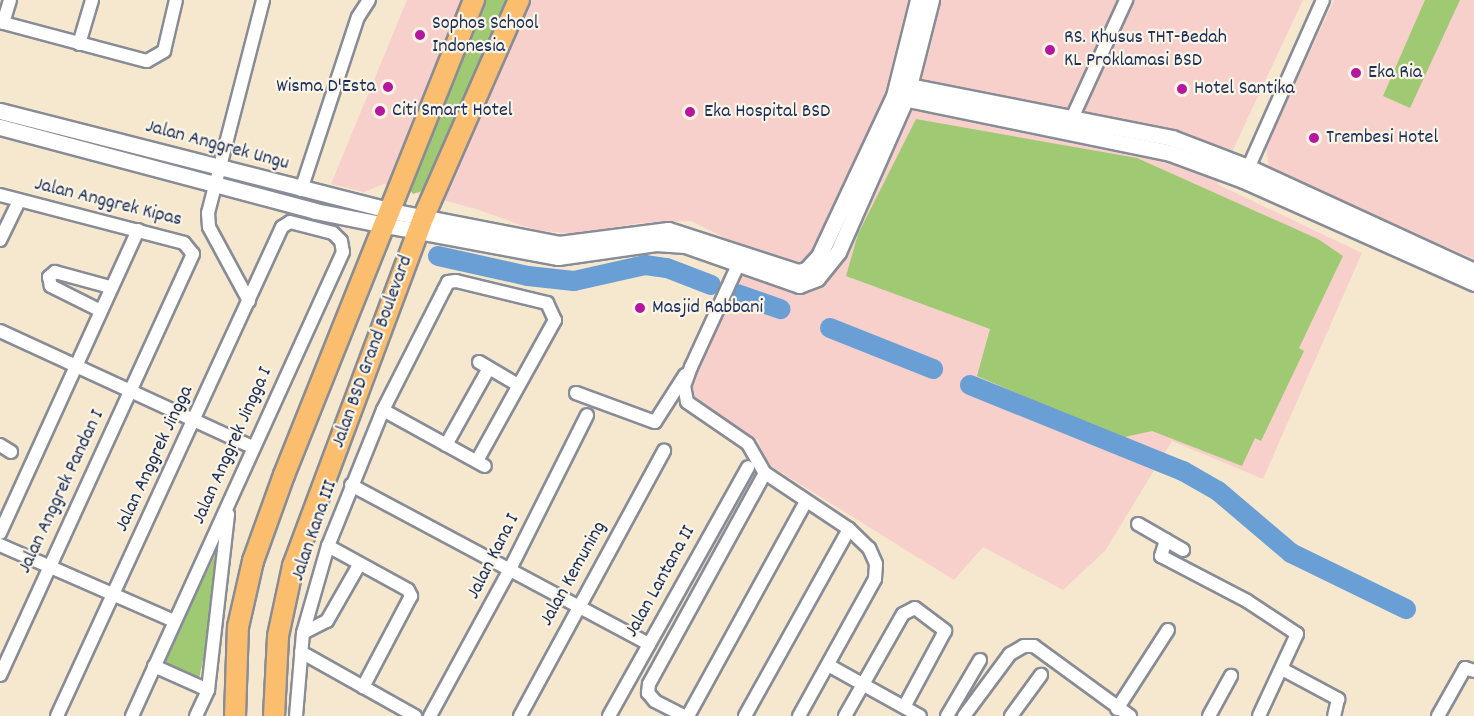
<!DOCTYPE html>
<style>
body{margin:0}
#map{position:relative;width:1474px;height:716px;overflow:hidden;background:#f6e8cf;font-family:Dekko,sans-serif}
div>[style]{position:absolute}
.built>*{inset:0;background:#f7d0cb}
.green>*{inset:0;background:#a0c974}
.river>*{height:20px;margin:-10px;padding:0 10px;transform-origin:10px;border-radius:10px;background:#6a9fd6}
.roads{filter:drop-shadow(2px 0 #888c96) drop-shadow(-2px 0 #888c96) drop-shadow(0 2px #888c96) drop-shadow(0 -2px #888c96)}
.minor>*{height:12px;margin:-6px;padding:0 6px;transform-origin:6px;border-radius:6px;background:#fff}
.tertiary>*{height:15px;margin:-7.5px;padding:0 7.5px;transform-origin:7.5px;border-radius:7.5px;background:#fff}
.primary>*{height:20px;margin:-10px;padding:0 10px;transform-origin:10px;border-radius:10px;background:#fbbe6e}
.dots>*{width:16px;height:16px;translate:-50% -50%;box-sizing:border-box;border:3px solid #fcf5e5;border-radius:50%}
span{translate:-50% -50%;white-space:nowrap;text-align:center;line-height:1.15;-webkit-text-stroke:4.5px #fcf5e5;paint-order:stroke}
.poi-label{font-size:20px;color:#1b2f5e}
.left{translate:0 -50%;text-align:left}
.right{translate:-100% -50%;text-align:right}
.street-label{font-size:20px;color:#1b2f5e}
</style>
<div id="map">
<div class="built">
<i style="clip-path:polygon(407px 0,1303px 0,1217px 184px,1362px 253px,1263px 479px,1172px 441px,1105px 551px,1063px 590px,983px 547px,954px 580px,774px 468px,763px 457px,758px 440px,703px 407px,694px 395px,692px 382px,753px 252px,691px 221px,639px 223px,576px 234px,535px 230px,476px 209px,384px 184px,364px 192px,331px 184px)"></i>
<i style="clip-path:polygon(1334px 0,1474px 0,1474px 259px,1269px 168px,1266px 147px)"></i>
</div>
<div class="green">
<i style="clip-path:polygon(482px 0,508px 0,455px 131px,425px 190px,413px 194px,408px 187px)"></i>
<i style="clip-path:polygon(1425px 0,1460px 0,1410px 108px,1383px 96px)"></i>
<i style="clip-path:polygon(916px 119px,1137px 158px,1318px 239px,1343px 256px,1299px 348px,1304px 351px,1261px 441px,1255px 438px,1242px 466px,1152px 431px,1120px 438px,977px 376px,990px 329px,846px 276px,858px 234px)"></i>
<i style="clip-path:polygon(217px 551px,208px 637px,199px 679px,163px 663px)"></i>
</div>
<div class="river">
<i style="left:438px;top:256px;width:92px;rotate:12.5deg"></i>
<i style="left:528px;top:276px;width:46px;rotate:6.2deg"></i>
<i style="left:574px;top:281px;width:73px;rotate:-12.7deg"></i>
<i style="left:645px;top:265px;width:22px;rotate:8deg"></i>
<i style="left:667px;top:268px;width:47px;rotate:21.1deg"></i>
<i style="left:737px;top:294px;width:46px;rotate:19.2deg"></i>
<i style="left:830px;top:328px;width:111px;rotate:21.7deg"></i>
<i style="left:970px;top:385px;width:230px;rotate:22deg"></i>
<i style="left:1183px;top:471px;width:40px;rotate:29.7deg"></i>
<i style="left:1218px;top:491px;width:96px;rotate:40.3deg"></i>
<i style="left:1291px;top:553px;width:128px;rotate:26deg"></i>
</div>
<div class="roads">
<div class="minor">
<i style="left:0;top:22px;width:152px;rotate:14.9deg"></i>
<i style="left:147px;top:61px;width:20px;rotate:-30deg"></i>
<i style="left:164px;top:51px;width:52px;rotate:-76.8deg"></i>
<i style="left:3px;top:23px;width:24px;rotate:-73deg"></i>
<i style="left:79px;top:44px;width:46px;rotate:-73.5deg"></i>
<i style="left:1073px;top:116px;width:128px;rotate:-65.4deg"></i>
<i style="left:1246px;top:173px;width:189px;rotate:-66deg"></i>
<i style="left:301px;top:190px;width:182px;rotate:-71.8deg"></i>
<i style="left:358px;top:17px;width:20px;rotate:-57deg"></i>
<i style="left:0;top:195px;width:190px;rotate:14.6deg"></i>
<i style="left:184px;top:243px;width:14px;rotate:51deg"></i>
<i style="left:193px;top:254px;width:463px;rotate:114.6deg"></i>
<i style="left:0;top:240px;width:43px;rotate:-64deg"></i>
<i style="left:738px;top:265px;width:112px;rotate:114.7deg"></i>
<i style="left:691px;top:367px;width:20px;rotate:110deg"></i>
<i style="left:684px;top:386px;width:16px;rotate:79deg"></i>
<i style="left:687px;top:402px;width:74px;rotate:34.5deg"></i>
<i style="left:748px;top:444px;width:34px;rotate:60deg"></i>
<i style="left:765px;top:473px;width:101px;rotate:33.7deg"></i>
<i style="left:849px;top:529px;width:28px;rotate:44deg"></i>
<i style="left:869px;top:548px;width:17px;rotate:66deg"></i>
<i style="left:876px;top:564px;width:15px;rotate:94deg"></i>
<i style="left:875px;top:579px;width:157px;rotate:119deg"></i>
<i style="left:249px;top:301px;width:84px;rotate:-118.4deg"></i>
<i style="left:209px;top:227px;width:14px;rotate:-94deg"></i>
<i style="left:208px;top:213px;width:220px;rotate:-75.5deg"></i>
<i style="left:99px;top:310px;width:54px;rotate:-153.4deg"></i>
<i style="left:51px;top:286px;width:9px;rotate:-103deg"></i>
<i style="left:49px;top:277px;width:8px;rotate:-40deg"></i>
<i style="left:55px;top:272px;width:57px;rotate:15.3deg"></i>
<i style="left:0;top:331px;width:277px;rotate:24.7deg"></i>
<i style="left:479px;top:362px;width:45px;rotate:30.5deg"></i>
<i style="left:576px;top:393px;width:84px;rotate:20.2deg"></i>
<i style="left:655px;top:422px;width:56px;rotate:-57.4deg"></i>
<i style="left:383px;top:410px;width:116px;rotate:28.8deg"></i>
<i style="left:0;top:445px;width:13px;rotate:32deg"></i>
<i style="left:446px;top:445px;width:88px;rotate:-60.8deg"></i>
<i style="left:351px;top:485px;width:338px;rotate:28.1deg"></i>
<i style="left:1138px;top:524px;width:52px;rotate:30deg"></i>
<i style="left:0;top:533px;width:333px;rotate:-65.5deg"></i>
<i style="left:1166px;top:540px;width:17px;rotate:107deg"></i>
<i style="left:1161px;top:556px;width:97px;rotate:27.6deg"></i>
<i style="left:1247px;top:601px;width:60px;rotate:33.4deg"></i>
<i style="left:1297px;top:634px;width:90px;rotate:114.9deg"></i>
<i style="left:0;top:545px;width:190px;rotate:23.6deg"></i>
<i style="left:328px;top:546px;width:91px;rotate:28.8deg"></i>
<i style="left:408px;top:590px;width:7px;rotate:63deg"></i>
<i style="left:411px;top:596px;width:103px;rotate:117.8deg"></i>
<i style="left:303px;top:633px;width:27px;rotate:-27deg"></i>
<i style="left:327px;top:621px;width:64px;rotate:-60.3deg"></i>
<i style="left:301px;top:652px;width:131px;rotate:29.3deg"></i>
<i style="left:828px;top:665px;width:105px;rotate:29deg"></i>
<i style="left:154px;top:666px;width:59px;rotate:24deg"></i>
<i style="left:1282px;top:669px;width:64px;rotate:28.2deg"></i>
<i style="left:1338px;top:699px;width:17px;rotate:103deg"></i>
<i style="left:1117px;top:709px;width:94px;rotate:-57.2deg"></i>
<i style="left:57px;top:716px;width:538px;rotate:-65.29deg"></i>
<i style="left:282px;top:227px;width:9px;rotate:-32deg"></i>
<i style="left:290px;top:222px;width:44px;rotate:14.3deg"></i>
<i style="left:333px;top:233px;width:11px;rotate:45deg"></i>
<i style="left:341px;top:241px;width:11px;rotate:80deg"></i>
<i style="left:343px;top:252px;width:510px;rotate:114.45deg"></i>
<i style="left:196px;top:716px;width:29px;rotate:-65deg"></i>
<i style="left:208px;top:690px;width:177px;rotate:-83.5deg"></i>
<i style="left:296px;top:716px;width:83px;rotate:-85.2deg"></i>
<i style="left:303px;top:633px;width:91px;rotate:-74deg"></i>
<i style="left:328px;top:546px;width:147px;rotate:-68deg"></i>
<i style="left:383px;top:410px;width:135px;rotate:-63.1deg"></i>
<i style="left:444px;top:290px;width:9px;rotate:-63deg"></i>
<i style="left:448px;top:282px;width:8px;rotate:-7deg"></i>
<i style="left:456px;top:281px;width:94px;rotate:13.6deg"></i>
<i style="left:547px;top:303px;width:19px;rotate:65deg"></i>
<i style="left:555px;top:320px;width:161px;rotate:119deg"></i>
<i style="left:430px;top:716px;width:167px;rotate:-61.4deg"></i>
<i style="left:510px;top:569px;width:172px;rotate:-63.4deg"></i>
<i style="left:520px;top:716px;width:302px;rotate:-61.5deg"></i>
<i style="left:609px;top:716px;width:285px;rotate:-60.8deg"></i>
<i style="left:684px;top:716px;width:33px;rotate:-153deg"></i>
<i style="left:655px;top:701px;width:11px;rotate:-131deg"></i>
<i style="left:648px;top:693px;width:9px;rotate:-84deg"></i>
<i style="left:649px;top:684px;width:241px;rotate:-61.2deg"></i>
<i style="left:688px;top:716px;width:245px;rotate:-61.2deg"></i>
<i style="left:745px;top:716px;width:214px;rotate:-60.9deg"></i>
<i style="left:845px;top:716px;width:117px;rotate:-60.4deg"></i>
<i style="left:903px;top:614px;width:13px;rotate:-27deg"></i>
<i style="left:915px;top:608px;width:38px;rotate:37deg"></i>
<i style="left:945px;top:631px;width:86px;rotate:118.3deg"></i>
<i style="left:947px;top:716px;width:65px;rotate:-59.5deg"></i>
<i style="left:964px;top:716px;width:77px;rotate:-53.4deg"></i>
<i style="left:1010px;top:654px;width:16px;rotate:-30deg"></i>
<i style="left:1024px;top:646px;width:10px"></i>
<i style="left:1034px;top:646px;width:119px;rotate:36.1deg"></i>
<i style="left:1011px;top:716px;width:51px;rotate:-53.8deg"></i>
<i style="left:1209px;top:716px;width:46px;rotate:-61.2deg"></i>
<i style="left:1438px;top:716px;width:55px;rotate:-60.6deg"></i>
<i style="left:1465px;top:668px;width:9px;rotate:18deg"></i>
</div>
<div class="tertiary">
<i style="left:899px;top:84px;width:278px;rotate:11.2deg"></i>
<i style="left:1172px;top:138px;width:81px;rotate:20.9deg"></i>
<i style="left:1248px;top:167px;width:249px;rotate:24.7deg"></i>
<i style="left:898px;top:97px;width:278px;rotate:11.6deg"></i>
<i style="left:1170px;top:153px;width:78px;rotate:20.3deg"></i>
<i style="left:1243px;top:180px;width:253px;rotate:24deg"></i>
<i style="left:0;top:111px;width:404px;rotate:14.3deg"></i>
<i style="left:391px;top:211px;width:171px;rotate:11.1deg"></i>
<i style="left:559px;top:244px;width:110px;rotate:-7.3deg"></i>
<i style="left:668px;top:230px;width:137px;rotate:17.9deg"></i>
<i style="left:798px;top:272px;width:8px;rotate:-14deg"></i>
<i style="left:806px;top:270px;width:19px;rotate:-47deg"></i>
<i style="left:819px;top:256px;width:177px;rotate:-64.9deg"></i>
<i style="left:894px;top:96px;width:99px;rotate:-76deg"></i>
<i style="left:0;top:127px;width:326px;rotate:14.9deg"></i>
<i style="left:315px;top:211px;width:71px;rotate:11.3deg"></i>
<i style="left:385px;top:225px;width:176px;rotate:10.5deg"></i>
<i style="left:558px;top:257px;width:99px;rotate:-8.1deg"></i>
<i style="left:656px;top:243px;width:29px;rotate:4deg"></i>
<i style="left:685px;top:245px;width:121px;rotate:19.3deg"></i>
<i style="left:799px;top:285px;width:19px;rotate:-21deg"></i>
<i style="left:817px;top:278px;width:33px;rotate:-51deg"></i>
<i style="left:838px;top:252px;width:168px;rotate:-66.2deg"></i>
<i style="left:906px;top:98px;width:101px;rotate:-75.7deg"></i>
</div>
<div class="primary">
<i style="left:235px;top:716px;width:89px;rotate:-88.1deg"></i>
<i style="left:238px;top:627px;width:68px;rotate:-77.2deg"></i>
<i style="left:253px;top:561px;width:91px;rotate:-70.2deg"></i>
<i style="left:284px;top:475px;width:512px;rotate:-68.2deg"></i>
<i style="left:274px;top:716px;width:80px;rotate:-87.1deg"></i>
<i style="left:278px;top:636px;width:72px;rotate:-77.9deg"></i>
<i style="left:293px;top:566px;width:374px;rotate:-69.5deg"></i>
<i style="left:424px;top:216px;width:236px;rotate:-66.3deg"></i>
</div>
</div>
<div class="dots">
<i style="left:420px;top:35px;background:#b5179e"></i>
<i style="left:1050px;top:50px;background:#b5179e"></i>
<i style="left:1356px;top:73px;background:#b5179e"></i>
<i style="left:388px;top:87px;background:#b5179e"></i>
<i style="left:1182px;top:89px;background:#b5179e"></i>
<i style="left:380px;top:111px;background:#b5179e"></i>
<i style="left:690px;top:112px;background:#b5179e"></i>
<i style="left:1314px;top:138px;background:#b5179e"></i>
<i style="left:640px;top:308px;background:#b5179e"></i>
</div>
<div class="poi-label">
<span class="left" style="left:432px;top:36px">Sophos School<br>Indonesia</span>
<span class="left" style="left:1064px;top:50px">RS. Khusus THT-Bedah<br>KL Proklamasi BSD</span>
<span class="left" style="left:1368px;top:73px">Eka Ria</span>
<span class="right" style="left:376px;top:87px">Wisma D'Esta</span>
<span class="left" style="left:1194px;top:89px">Hotel Santika</span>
<span class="left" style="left:392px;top:111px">Citi Smart Hotel</span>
<span class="left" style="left:704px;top:112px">Eka Hospital BSD</span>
<span class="left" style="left:1326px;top:138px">Trembesi Hotel</span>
<span class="left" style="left:652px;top:308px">Masjid Rabbani</span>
</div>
<div class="street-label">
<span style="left:217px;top:146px;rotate:15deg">Jalan Anggrek Ungu</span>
<span style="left:108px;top:203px;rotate:14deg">Jalan Anggrek Kipas</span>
<span style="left:373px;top:352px;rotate:-70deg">Jalan BSD Grand Boulevard</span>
<span style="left:233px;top:446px;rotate:-66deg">Jalan Anggrek Jingga I</span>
<span style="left:155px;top:459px;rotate:-65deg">Jalan Anggrek Jingga</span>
<span style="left:62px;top:492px;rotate:-65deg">Jalan Anggrek Pandan I</span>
<span style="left:315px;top:531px;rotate:-71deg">Jalan Kana III</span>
<span style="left:494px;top:557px;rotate:-63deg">Jalan Kana I</span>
<span style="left:574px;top:574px;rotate:-61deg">Jalan Kemuning</span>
<span style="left:661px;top:582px;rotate:-61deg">Jalan Lantana II</span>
</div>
</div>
